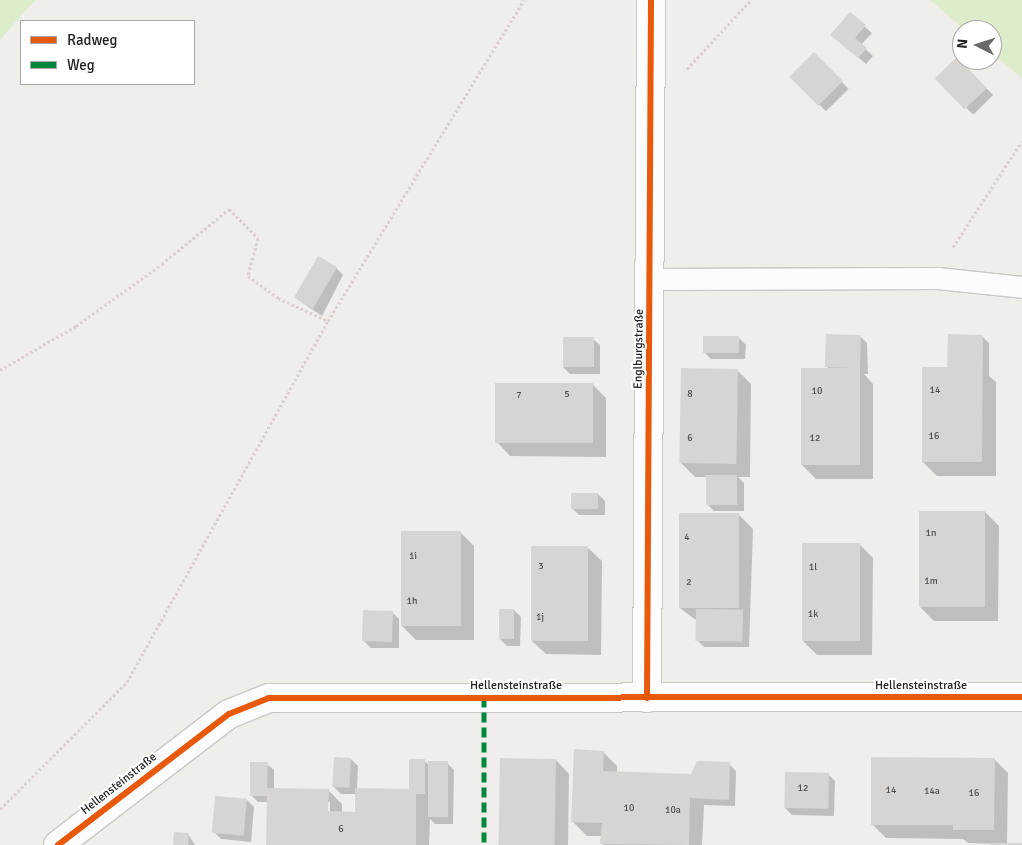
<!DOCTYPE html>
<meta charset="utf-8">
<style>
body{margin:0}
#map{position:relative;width:1022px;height:845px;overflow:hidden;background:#f0eeeb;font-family:Signika,sans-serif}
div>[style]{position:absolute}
.grass>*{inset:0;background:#ddeccb}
.shadow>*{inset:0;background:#0003;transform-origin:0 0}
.building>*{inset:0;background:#d7d4d2;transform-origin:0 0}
.path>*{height:3px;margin-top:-1.5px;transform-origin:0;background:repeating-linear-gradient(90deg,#dccecd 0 2.5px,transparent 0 5px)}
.roads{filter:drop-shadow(1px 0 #c9c8c7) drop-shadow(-1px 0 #c9c8c7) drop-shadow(0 1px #c9c8c7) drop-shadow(0 -1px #c9c8c7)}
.service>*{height:21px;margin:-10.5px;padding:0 10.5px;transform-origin:10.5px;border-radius:10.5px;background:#fdfcfc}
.minor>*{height:28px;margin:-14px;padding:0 14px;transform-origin:14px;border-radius:14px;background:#fdfcfc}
.quiet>*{height:5px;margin-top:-2.5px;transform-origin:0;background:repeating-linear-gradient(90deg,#00873e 0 10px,transparent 0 15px)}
.cycleway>*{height:6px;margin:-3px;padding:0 3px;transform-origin:3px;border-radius:3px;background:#e8590c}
span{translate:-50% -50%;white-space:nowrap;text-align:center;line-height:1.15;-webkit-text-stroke:4.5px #fff;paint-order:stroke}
.number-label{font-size:10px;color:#4f4e4e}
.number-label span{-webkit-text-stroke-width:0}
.street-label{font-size:12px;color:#222}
.legend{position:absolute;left:20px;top:20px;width:175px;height:65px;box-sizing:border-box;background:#fff;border:1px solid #a7a7a7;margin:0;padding:6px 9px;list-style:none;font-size:15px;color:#222}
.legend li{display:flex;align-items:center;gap:10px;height:25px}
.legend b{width:25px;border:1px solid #a7a7a7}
.north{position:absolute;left:952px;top:20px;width:50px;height:50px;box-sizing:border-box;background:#fff;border:1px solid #a7a7a7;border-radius:50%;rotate:275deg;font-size:14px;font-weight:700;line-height:20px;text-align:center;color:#222}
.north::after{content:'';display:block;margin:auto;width:18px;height:22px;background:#6a6968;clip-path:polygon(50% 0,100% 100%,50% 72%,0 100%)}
</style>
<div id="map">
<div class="grass">
<i style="clip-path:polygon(0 0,35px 0,0 40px)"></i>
<i style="clip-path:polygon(930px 0,1022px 0,1022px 78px,992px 53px,992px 30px,965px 30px)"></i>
</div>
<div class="shadow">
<i style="clip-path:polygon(850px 14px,872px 33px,861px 45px,873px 56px,866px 64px,839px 41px)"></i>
<i style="left:814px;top:54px;width:49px;height:32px;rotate:45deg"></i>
<i style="left:957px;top:59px;width:51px;height:28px;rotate:45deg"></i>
<i style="clip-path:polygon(336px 268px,343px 275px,322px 316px,297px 299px)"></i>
<i style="clip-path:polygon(860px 336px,867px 343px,868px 374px,864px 374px,873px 384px,873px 479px,816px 479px,802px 465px,830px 370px,827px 367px)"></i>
<i style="clip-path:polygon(982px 336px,989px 343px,989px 376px,996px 382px,996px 476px,937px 476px,923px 462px,950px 369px)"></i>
<i style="clip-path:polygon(739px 338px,746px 345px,745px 359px,711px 359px,704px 352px)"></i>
<i style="clip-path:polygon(593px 339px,600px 345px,600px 374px,570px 374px,563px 367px)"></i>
<i style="clip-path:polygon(737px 370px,751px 384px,750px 477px,738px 477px,744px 483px,744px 511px,714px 511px,707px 504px,707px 477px,695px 477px,681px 463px)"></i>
<i style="clip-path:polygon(592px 384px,606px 398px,606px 457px,510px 456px,497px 442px)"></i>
<i style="clip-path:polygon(598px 494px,605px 501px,605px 515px,579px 515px,572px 508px)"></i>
<i style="clip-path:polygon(985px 512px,999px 526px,998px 621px,934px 621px,920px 607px)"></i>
<i style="clip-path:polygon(739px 515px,753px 529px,749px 647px,704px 647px,697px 640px,697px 621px,680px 608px)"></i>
<i style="clip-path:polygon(460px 532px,474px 546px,474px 640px,416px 640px,402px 626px)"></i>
<i style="clip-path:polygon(859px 544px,873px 558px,872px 655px,817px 655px,803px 641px)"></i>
<i style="clip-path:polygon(588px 548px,602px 561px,601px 655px,546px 654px,532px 641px)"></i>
<i style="clip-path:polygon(514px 610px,521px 617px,520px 646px,507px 646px,500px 639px)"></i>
<i style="clip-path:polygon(392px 612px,399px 619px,399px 648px,371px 648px,364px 641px)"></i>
<i style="clip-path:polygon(603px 752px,617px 766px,617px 773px,692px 775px,729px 764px,736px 771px,735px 806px,704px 805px,702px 845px,603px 845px,602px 836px,587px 836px,573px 822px)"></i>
<i style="clip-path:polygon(evenodd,351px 759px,358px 766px,357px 789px,412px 790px,424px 761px,429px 765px,447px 763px,454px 770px,453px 824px,435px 824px,430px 819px,429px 845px,268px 845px,268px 802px,258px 802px,251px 795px,267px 764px,274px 770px,274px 789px,328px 790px,342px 804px,342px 813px,356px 813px,356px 794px,341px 794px,334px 787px,351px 759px,327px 802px,330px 802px,330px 813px,327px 813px,327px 802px)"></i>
<i style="clip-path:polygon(994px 759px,1008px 773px,1007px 844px,1022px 845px,968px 843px,963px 839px,886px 838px,872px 824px)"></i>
<i style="clip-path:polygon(556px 760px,569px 774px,568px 845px,501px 845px)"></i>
<i style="clip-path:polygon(828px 774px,835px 781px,834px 816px,792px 815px,785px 808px)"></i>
<i style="clip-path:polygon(247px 800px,254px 807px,251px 842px,221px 839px,214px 832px)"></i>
<i style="clip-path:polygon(188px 834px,195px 845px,174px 845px)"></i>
</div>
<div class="building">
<i style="clip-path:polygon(850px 12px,866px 25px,855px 38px,867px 48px,858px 58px,830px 35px)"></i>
<i style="left:814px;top:52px;width:41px;height:35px;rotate:45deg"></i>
<i style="left:957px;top:57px;width:43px;height:31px;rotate:46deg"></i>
<i style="left:318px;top:256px;width:22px;height:48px;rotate:30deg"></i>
<i style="left:826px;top:334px;width:35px;height:33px;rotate:2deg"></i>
<i style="clip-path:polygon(948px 334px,983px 335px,982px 462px,922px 462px,922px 367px,947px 367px)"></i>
<i style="left:703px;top:336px;width:36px;height:17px"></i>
<i style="left:563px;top:337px;width:31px;height:30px"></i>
<i style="left:681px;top:368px;width:57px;height:95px;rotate:1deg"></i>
<i style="left:801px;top:368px;width:59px;height:97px"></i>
<i style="left:495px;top:383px;width:98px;height:60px"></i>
<i style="left:706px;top:475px;width:31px;height:30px"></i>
<i style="left:571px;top:493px;width:27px;height:16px"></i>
<i style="left:919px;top:511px;width:66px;height:96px"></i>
<i style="left:679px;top:513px;width:60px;height:95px"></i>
<i style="left:401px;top:531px;width:60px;height:95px"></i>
<i style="left:802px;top:543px;width:58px;height:98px"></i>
<i style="left:531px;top:546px;width:57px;height:95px"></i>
<i style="left:499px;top:609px;width:15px;height:30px"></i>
<i style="left:696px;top:609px;width:47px;height:32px;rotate:1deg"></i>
<i style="left:363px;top:610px;width:30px;height:31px;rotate:2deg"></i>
<i style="clip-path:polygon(574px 749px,604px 751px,603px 771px,691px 774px,697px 761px,730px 762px,729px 800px,690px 798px,689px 845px,600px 844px,602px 823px,571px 822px)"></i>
<i style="left:334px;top:757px;width:17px;height:30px;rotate:3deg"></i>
<i style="clip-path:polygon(871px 757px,995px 758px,994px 830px,953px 830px,953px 825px,871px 825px)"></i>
<i style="left:500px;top:758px;width:56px;height:87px;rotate:1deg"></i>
<i style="clip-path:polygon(409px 759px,425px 759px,425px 794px,416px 794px,416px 845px,266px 845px,267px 796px,250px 796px,250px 762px,268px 762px,267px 788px,329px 789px,328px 811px,355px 812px,355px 788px,409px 789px)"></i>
<i style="left:428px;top:761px;width:20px;height:56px"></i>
<i style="left:785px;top:772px;width:44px;height:36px;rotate:1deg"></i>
<i style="left:215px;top:796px;width:32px;height:37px;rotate:5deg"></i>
<i style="left:174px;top:832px;width:15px;height:13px;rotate:4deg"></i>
<i style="left:990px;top:843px;width:32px;height:2px"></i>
</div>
<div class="path">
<i style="left:687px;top:69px;width:94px;rotate:-47.2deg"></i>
<i style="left:953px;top:247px;width:126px;rotate:-56.9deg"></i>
<i style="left:0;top:370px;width:88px;rotate:-30.1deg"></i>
<i style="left:76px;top:326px;width:106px;rotate:-35.8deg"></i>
<i style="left:162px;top:264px;width:87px;rotate:-39.4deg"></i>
<i style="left:229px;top:209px;width:41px;rotate:45deg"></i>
<i style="left:258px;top:238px;width:39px;rotate:105deg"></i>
<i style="left:248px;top:276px;width:37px;rotate:36deg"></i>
<i style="left:278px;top:298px;width:55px;rotate:24.7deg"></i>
<i style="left:0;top:809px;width:180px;rotate:-45deg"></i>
<i style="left:127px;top:682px;width:413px;rotate:-60.9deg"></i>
<i style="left:328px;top:321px;width:376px;rotate:-58.6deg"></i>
</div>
<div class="roads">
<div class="service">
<i style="left:651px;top:279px;width:287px;rotate:-0.2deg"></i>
<i style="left:938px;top:278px;width:84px;rotate:6.1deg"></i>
</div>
<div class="minor">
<i style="left:647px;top:698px;width:698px;rotate:-89.67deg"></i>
<i style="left:58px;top:845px;width:215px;rotate:-37.5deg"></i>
<i style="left:229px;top:714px;width:43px;rotate:-21.8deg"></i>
<i style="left:269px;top:698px;width:753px;rotate:-0.08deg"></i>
</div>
</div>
<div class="quiet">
<i style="left:484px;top:697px;width:148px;rotate:90deg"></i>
</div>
<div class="cycleway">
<i style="left:647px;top:698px;width:698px;rotate:-89.67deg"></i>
<i style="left:58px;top:845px;width:215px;rotate:-37.5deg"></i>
<i style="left:229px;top:714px;width:43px;rotate:-21.8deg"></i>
<i style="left:269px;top:698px;width:753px;rotate:-0.08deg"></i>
</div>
<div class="number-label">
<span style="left:935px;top:391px">14</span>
<span style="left:817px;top:392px">10</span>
<span style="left:567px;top:395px">5</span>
<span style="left:690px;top:395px">8</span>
<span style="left:519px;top:396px">7</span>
<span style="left:934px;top:437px">16</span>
<span style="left:690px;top:439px">6</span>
<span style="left:815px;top:439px">12</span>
<span style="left:931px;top:534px">1n</span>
<span style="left:687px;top:538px">4</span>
<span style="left:413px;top:557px">1i</span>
<span style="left:541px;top:567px">3</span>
<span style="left:813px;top:568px">1l</span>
<span style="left:931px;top:582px">1m</span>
<span style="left:689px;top:583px">2</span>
<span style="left:412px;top:602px">1h</span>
<span style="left:813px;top:615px">1k</span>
<span style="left:540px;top:618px">1j</span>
<span style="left:803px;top:789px">12</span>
<span style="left:891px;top:791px">14</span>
<span style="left:932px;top:792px">14a</span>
<span style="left:974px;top:794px">16</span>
<span style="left:629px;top:809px">10</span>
<span style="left:673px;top:811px">10a</span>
<span style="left:341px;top:830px">6</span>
</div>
<div class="street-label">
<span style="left:639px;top:349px;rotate:-89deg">Englburgstraße</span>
<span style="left:516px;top:686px">Hellensteinstraße</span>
<span style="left:921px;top:686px">Hellensteinstraße</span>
<span style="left:119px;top:784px;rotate:-38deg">Hellensteinstraße</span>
</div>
<ul class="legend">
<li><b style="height:6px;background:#e8590c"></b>Radweg</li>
<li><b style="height:6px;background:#00873e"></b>Weg</li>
</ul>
<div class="north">N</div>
</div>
